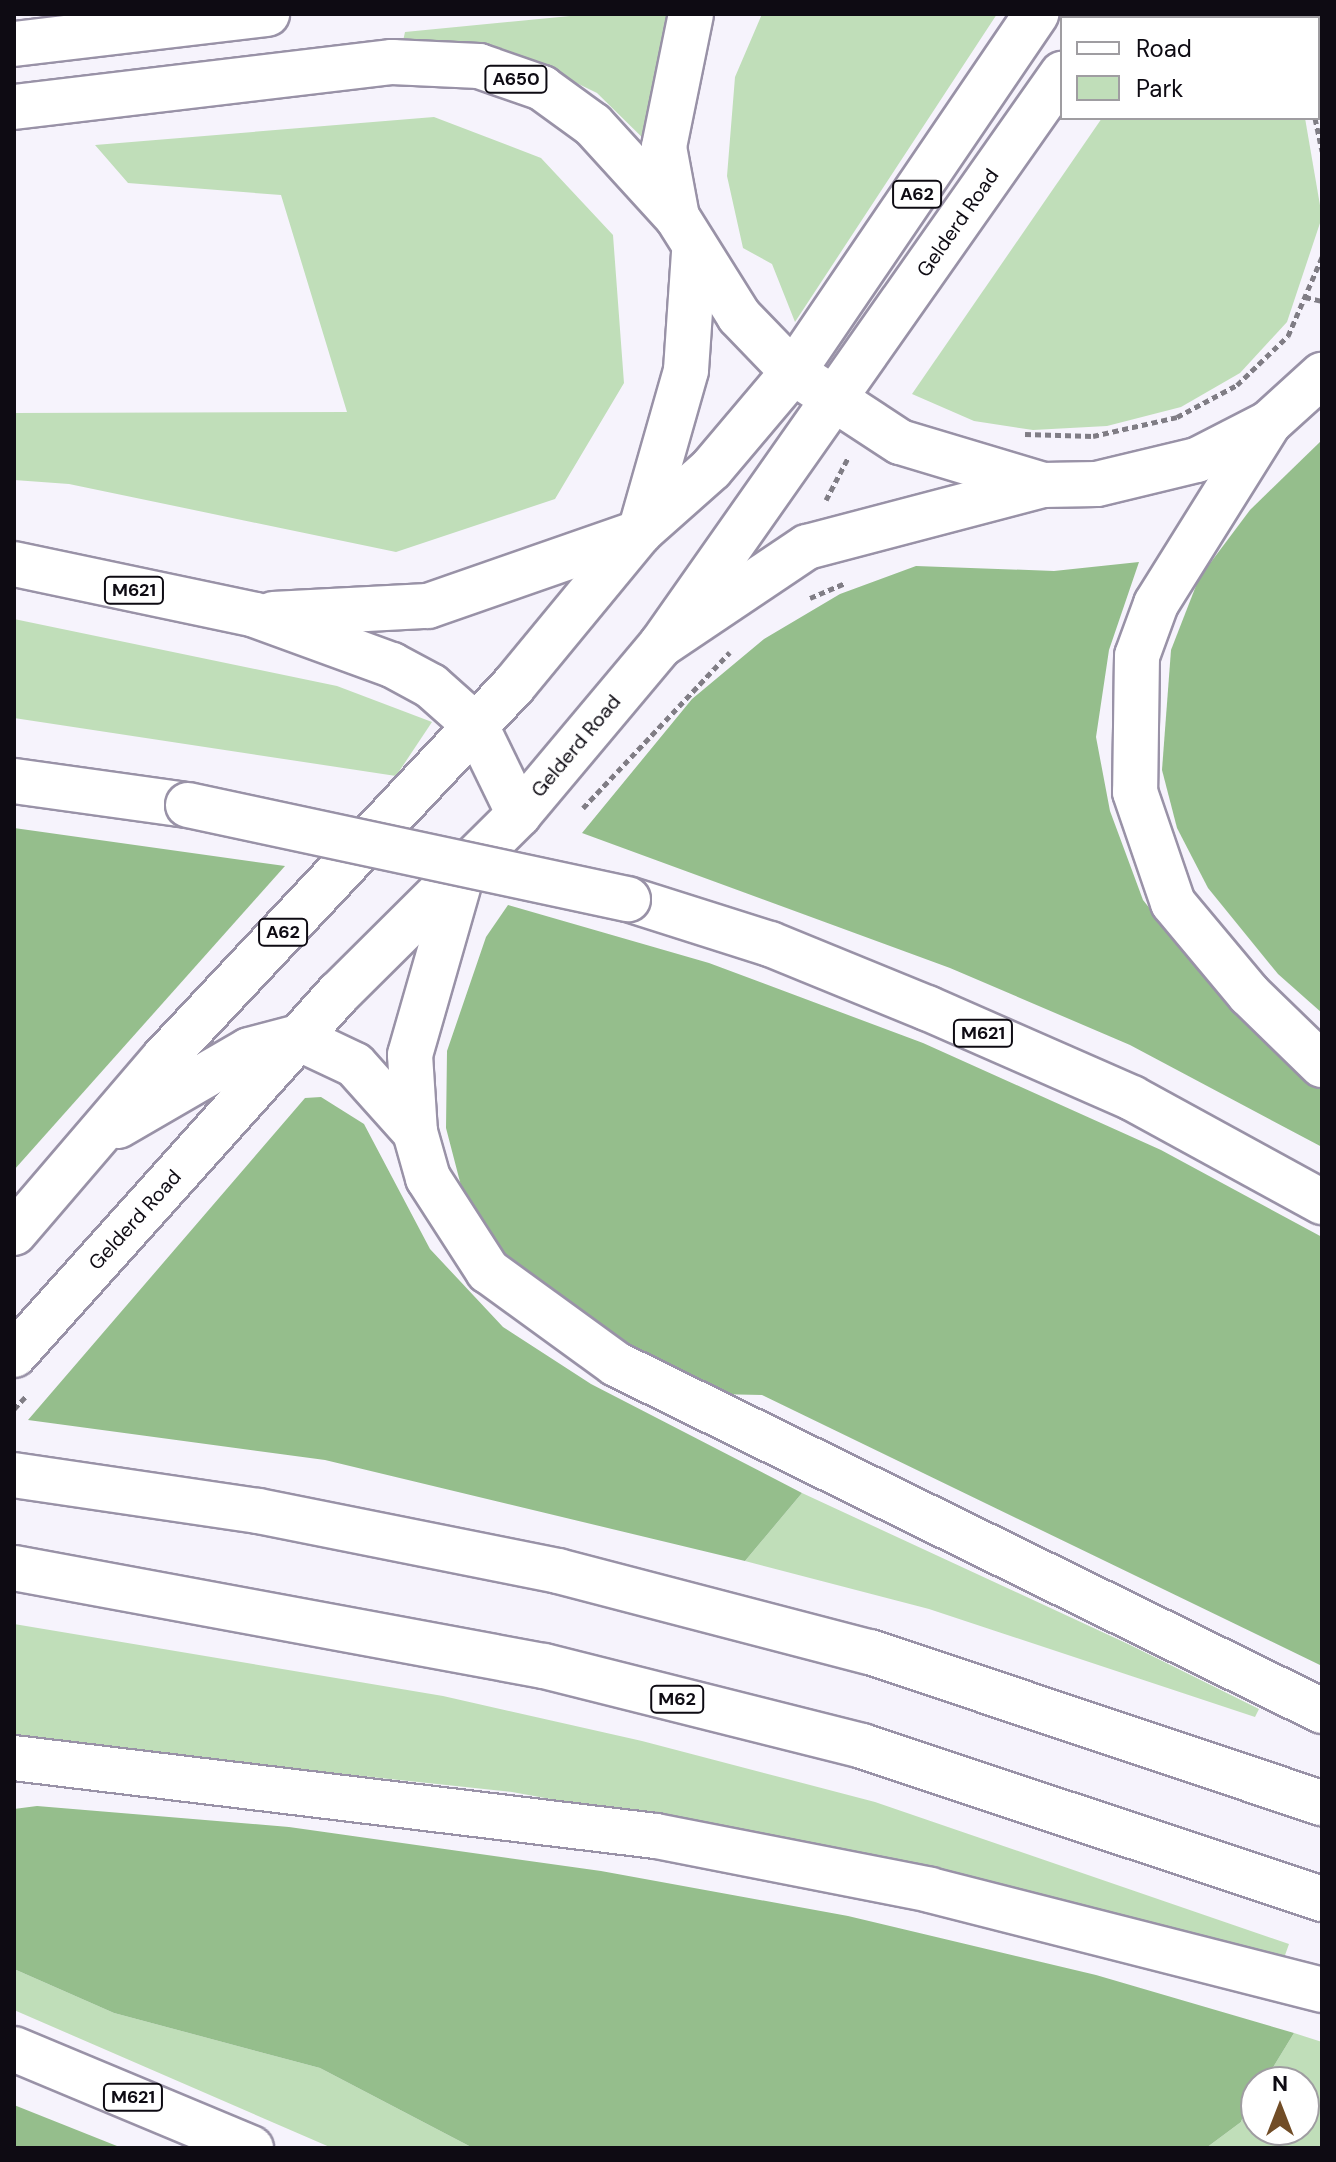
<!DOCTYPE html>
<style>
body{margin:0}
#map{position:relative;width:1336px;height:2162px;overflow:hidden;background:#f6f3fc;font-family:"DM Sans",sans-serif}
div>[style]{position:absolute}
.green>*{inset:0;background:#c0deb9}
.forest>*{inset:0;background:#95be8c}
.path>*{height:5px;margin-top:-2.5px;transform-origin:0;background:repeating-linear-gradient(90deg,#807d85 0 6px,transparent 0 10px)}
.roads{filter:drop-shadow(2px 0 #9992a7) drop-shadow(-2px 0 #9992a7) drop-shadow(0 2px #9992a7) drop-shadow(0 -2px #9992a7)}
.primary>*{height:44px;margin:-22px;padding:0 22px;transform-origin:22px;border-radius:22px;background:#fff}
.trunk>*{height:44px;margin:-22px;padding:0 22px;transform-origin:22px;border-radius:22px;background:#fff}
.motorway>*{height:44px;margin:-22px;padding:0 22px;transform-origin:22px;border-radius:22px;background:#fff}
.bridges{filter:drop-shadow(2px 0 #9992a7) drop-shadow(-2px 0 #9992a7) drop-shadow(0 2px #9992a7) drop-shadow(0 -2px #9992a7)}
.motorway-bridge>*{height:44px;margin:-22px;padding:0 22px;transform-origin:22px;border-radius:22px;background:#fff}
span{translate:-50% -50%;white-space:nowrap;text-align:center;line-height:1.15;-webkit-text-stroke:8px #fff;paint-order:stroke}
.shield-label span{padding:2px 6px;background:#fff;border:2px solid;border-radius:6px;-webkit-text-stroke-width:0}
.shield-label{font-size:18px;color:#0e0b13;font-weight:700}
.street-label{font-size:20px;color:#0e0b13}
.frame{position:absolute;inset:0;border:16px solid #0e0b13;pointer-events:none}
.legend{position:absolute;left:1060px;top:16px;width:260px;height:104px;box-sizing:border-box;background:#fff;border:2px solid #9f9da1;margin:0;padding:10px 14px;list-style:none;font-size:24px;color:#0e0b13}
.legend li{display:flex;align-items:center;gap:16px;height:40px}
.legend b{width:40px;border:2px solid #9f9da1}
.north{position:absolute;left:1240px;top:2066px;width:80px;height:80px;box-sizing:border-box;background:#fff;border:2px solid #9f9da1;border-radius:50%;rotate:0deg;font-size:22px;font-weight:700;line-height:32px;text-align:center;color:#0e0b13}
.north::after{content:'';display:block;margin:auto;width:28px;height:36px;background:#714d27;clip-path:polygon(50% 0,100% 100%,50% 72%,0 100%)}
</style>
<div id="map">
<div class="green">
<i style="clip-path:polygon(591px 14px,681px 14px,654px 149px,597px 93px,517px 54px,465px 42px,403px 41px,405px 32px)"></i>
<i style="clip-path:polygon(762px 14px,997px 14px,795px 322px,772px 264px,743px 248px,727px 176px,735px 77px)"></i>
<i style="clip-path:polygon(434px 117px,541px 158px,613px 235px,624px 383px,555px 499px,396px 552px,69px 484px,14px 480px,14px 413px,347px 412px,281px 195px,128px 183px,95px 145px)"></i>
<i style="clip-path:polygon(1102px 118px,1305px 118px,1322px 217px,1287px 322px,1240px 373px,1181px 407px,1107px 426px,1033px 430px,974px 421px,912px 394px)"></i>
<i style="clip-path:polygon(14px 619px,337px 686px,432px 722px,396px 776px,14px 718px)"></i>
<i style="clip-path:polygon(802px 1493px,1128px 1644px,1259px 1709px,1255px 1717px,929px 1609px,745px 1561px)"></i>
<i style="clip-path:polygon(14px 1624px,443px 1696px,642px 1741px,875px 1802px,1289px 1944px,1284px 1958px,907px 1864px,512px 1792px,14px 1739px)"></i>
<i style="clip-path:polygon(14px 1969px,114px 2013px,320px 2068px,473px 2148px,332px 2148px,14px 2010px)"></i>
<i style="clip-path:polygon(1294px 2033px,1322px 2042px,1322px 2148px,1206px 2148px,1241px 2122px,1256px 2096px,1256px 2130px,1304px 2130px,1304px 2082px,1264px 2082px)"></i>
</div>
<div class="forest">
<i style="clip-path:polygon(1322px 440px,1322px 1013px,1278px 974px,1208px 888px,1177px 828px,1162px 770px,1171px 650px,1199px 578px,1250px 510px)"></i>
<i style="clip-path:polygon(1139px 562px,1109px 650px,1096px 737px,1110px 811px,1143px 900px,1203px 975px,1322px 1090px,1322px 1147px,1130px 1045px,950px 968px,582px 833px,692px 699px,764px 639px,840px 594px,916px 566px,1054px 571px)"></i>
<i style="clip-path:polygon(14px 828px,285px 866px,14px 1170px)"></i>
<i style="clip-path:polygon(508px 905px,709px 963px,923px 1043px,1161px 1150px,1322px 1237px,1322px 1666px,762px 1395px,715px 1394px,596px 1331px,524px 1279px,466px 1205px,446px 1128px,447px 1051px,486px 937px)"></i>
<i style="clip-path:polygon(321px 1097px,364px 1124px,430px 1249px,503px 1327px,591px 1384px,802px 1493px,745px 1561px,325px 1460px,28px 1420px,305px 1098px)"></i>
<i style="clip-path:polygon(37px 1806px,289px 1827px,601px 1871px,848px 1916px,1096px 1975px,1294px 2033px,1264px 2082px,1256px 2082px,1241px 2122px,1206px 2148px,473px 2148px,320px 2068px,114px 2013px,14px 1969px,14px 1809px)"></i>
<i style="clip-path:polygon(14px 2105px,122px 2148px,14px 2148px)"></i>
</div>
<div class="path">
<i style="left:1236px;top:14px;width:6px;rotate:45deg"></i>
<i style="left:1153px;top:18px;width:4px;rotate:-63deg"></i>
<i style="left:1315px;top:118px;width:34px;rotate:78deg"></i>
<i style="left:1305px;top:297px;width:17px;rotate:13deg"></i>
<i style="left:1025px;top:434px;width:68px;rotate:1.7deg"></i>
<i style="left:1093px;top:436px;width:86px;rotate:-12.7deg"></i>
<i style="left:1177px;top:417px;width:68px;rotate:-28.1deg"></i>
<i style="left:1237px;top:385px;width:71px;rotate:-43.9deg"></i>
<i style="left:1288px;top:336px;width:86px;rotate:-66.7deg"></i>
<i style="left:826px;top:500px;width:47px;rotate:-62.4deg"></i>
<i style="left:810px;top:598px;width:38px;rotate:-23deg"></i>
<i style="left:583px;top:808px;width:214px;rotate:-46.7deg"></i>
<i style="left:14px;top:1409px;width:18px;rotate:-47deg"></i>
</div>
<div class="roads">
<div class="primary">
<i style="left:1101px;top:18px;width:5px;rotate:-53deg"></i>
<i style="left:640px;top:532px;width:95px;rotate:-41.6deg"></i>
<i style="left:711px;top:469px;width:127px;rotate:-49.8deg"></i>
<i style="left:793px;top:372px;width:433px;rotate:-55.8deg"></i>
<i style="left:661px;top:645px;width:698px;rotate:-54.92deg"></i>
</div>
<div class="trunk">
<i style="left:691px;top:14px;width:136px;rotate:101.5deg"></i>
<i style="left:664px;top:147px;width:71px;rotate:79.5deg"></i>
<i style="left:677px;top:217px;width:117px;rotate:57.9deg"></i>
<i style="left:739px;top:316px;width:78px;rotate:46deg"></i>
<i style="left:793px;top:372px;width:128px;rotate:33.2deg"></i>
<i style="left:900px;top:442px;width:149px;rotate:16.7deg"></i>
<i style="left:14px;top:44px;width:255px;rotate:-6.8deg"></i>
<i style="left:14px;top:107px;width:381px;rotate:-6.8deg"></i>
<i style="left:392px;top:62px;width:87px;rotate:2.6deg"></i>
<i style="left:479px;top:66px;width:67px;rotate:19.2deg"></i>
<i style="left:542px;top:88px;width:63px;rotate:36deg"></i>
<i style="left:593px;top:125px;width:125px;rotate:47.6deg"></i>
<i style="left:476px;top:726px;width:98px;rotate:64deg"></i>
<i style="left:118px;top:1126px;width:151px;rotate:-30.1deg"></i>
<i style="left:249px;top:1050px;width:48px;rotate:-14.6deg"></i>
<i style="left:14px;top:1233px;width:230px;rotate:-49.4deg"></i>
<i style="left:164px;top:1058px;width:511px;rotate:-46.82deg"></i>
<i style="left:514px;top:685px;width:198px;rotate:-50.5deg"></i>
<i style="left:640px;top:532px;width:168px;rotate:-74.1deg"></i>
<i style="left:686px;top:370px;width:117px;rotate:-86.1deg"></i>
<i style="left:14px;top:1355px;width:486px;rotate:-48.1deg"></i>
<i style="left:339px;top:993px;width:254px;rotate:-44.8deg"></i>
<i style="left:519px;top:814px;width:221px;rotate:-50deg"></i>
<i style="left:661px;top:645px;width:176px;rotate:-33.9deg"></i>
<i style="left:807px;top:547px;width:244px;rotate:-14.7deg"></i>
<i style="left:1043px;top:485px;width:54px;rotate:-1.1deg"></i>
<i style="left:1097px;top:484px;width:103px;rotate:-13.5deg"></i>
<i style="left:1197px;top:460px;width:81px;rotate:-27.2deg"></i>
<i style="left:1269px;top:423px;width:72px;rotate:-42.2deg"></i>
</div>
<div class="motorway">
<i style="left:1269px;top:423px;width:213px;rotate:122deg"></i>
<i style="left:1156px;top:604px;width:55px;rotate:110.1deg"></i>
<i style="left:1137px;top:656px;width:136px;rotate:90.8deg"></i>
<i style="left:1135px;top:792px;width:117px;rotate:71.1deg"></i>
<i style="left:1173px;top:903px;width:119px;rotate:50.1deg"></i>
<i style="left:1249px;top:994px;width:102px;rotate:44.2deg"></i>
<i style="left:14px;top:564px;width:246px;rotate:11.9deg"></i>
<i style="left:255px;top:615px;width:146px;rotate:20.1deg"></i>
<i style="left:392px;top:665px;width:44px;rotate:28.3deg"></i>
<i style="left:431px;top:686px;width:60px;rotate:41.6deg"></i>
<i style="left:273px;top:614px;width:155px;rotate:-3deg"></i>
<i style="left:428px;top:606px;width:225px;rotate:-19.2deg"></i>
<i style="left:14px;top:781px;width:176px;rotate:7.9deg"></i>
<i style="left:461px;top:877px;width:185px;rotate:106deg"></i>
<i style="left:410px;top:1055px;width:77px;rotate:86.3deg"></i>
<i style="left:415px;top:1132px;width:48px;rotate:74.2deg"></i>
<i style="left:428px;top:1178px;width:111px;rotate:57.2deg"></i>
<i style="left:488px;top:1271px;width:158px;rotate:36deg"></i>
<i style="left:616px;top:1364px;width:787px;rotate:26.17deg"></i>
<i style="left:628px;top:899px;width:149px;rotate:17.6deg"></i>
<i style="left:770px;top:944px;width:170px;rotate:22.2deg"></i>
<i style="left:927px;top:1008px;width:224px;rotate:23.7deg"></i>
<i style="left:1132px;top:1098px;width:217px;rotate:28.7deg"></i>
<i style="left:298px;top:1038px;width:63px;rotate:25.3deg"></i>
<i style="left:355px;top:1065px;width:90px;rotate:48.2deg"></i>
<i style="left:14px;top:1475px;width:247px;rotate:8.4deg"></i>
<i style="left:258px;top:1511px;width:306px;rotate:11.3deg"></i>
<i style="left:558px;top:1571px;width:322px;rotate:14.6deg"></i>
<i style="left:870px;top:1652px;width:477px;rotate:18.5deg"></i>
<i style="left:14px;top:1568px;width:539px;rotate:10.48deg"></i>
<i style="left:544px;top:1666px;width:328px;rotate:14.1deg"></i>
<i style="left:862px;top:1746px;width:485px;rotate:18.4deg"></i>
<i style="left:14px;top:1758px;width:647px;rotate:6.93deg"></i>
<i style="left:656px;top:1836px;width:279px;rotate:11.1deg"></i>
<i style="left:930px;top:1890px;width:405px;rotate:14.3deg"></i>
<i style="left:14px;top:2049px;width:257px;rotate:22.7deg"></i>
</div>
</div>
<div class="bridges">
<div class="motorway-bridge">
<i style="left:188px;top:805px;width:450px;rotate:12.1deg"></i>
</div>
</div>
<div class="shield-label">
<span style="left:516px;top:79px">A650</span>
<span style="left:917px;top:194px">A62</span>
<span style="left:134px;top:590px">M621</span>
<span style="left:283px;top:932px">A62</span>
<span style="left:983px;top:1033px">M621</span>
<span style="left:677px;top:1699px">M62</span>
<span style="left:133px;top:2097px">M621</span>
</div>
<div class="street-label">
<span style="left:958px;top:223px;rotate:-55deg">Gelderd Road</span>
<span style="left:576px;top:746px;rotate:-50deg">Gelderd Road</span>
<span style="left:135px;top:1220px;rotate:-48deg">Gelderd Road</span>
</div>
<div class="frame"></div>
<ul class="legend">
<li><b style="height:10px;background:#fff"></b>Road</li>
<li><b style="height:22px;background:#c0deb9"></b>Park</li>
</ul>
<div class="north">N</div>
</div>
